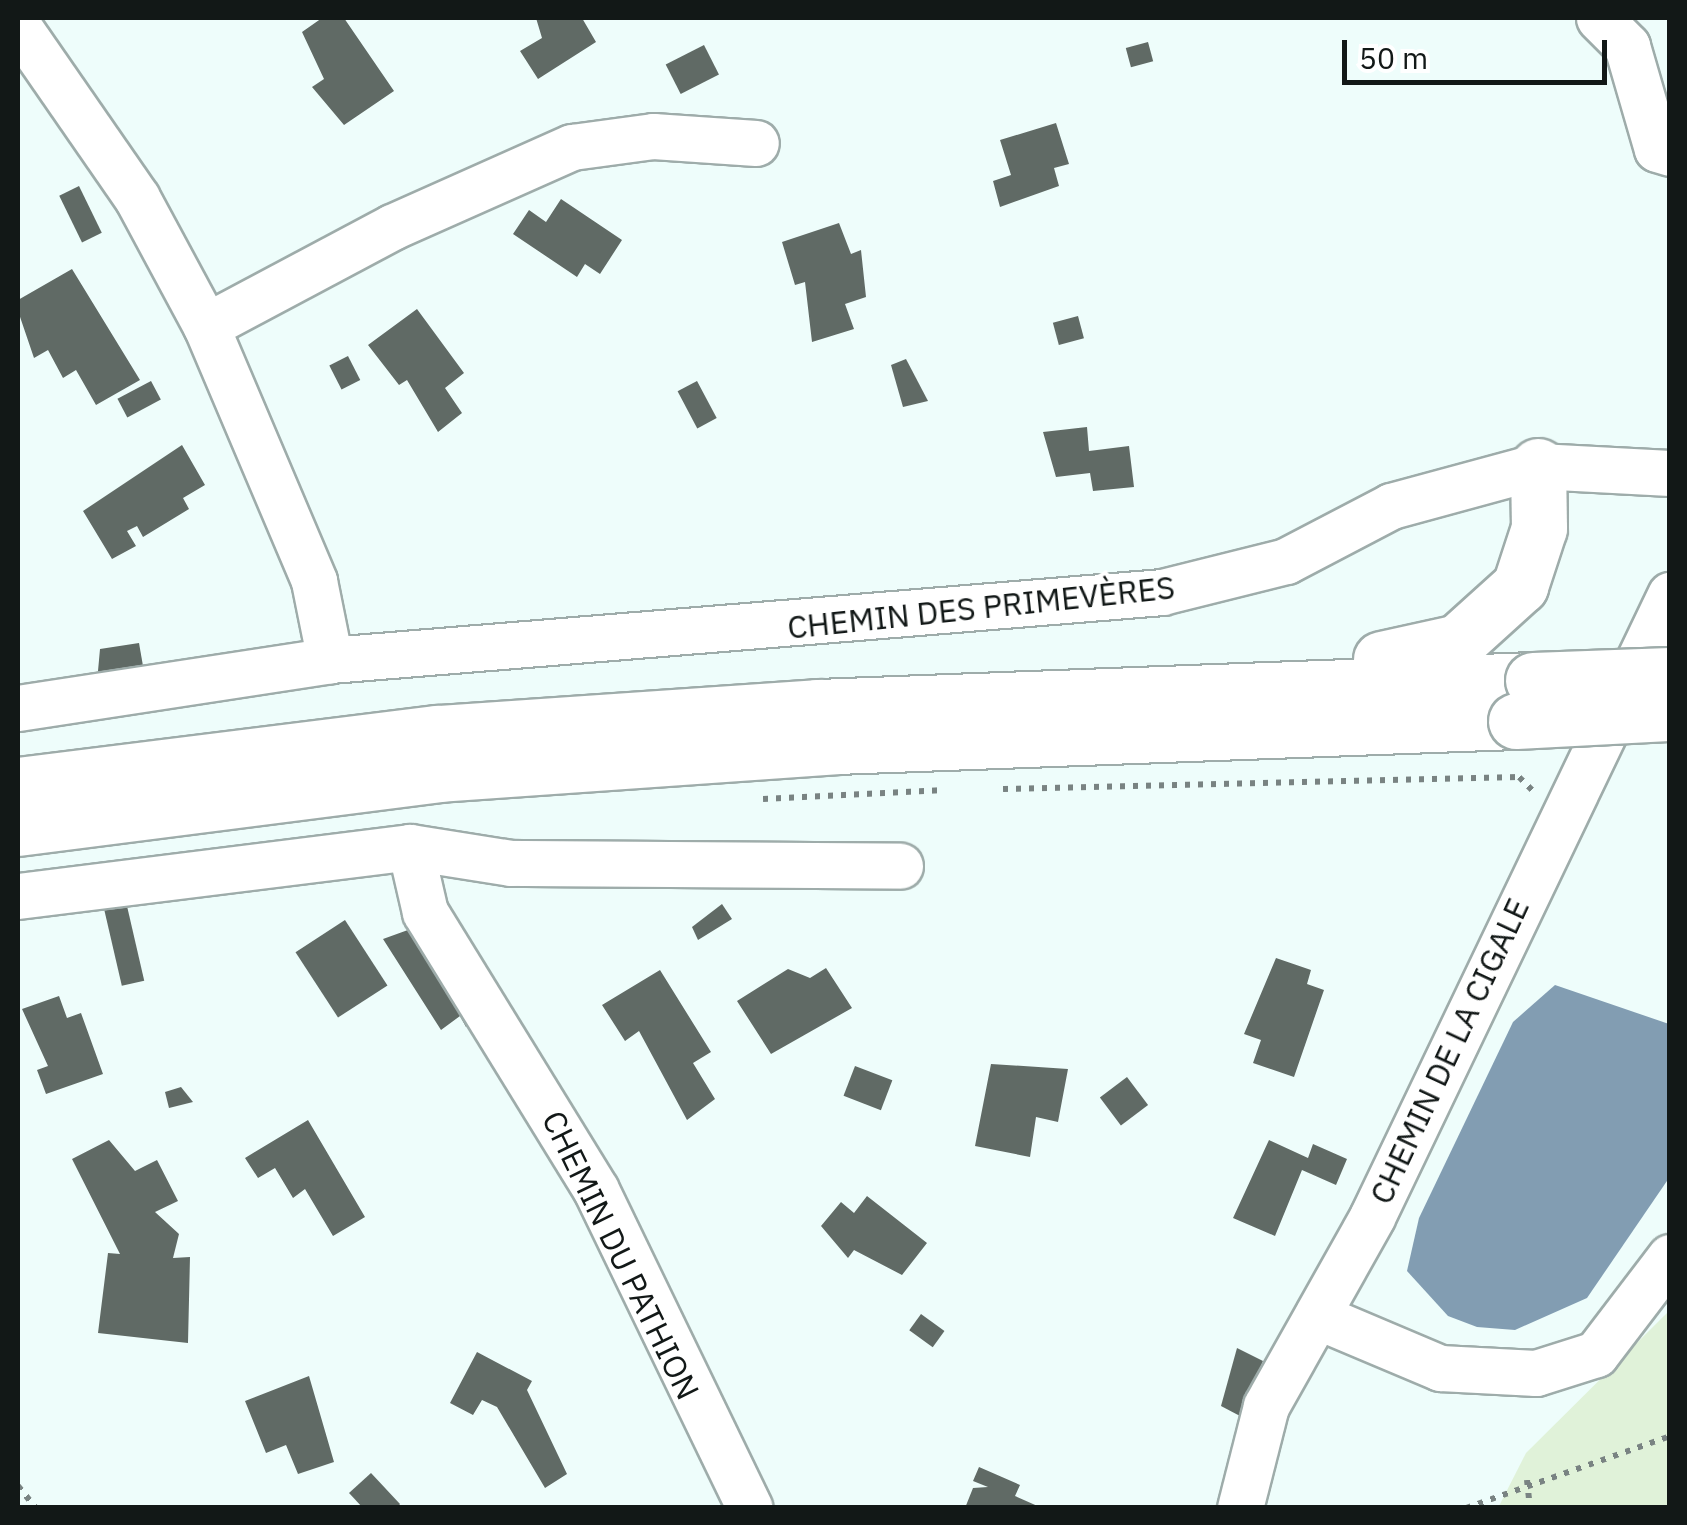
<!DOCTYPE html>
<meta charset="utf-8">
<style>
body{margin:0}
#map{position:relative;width:1687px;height:1525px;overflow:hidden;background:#eefdfb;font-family:"IBM Plex Sans",sans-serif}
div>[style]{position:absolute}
.green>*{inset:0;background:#e0f2d9}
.water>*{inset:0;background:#829db2}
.building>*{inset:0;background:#606a65;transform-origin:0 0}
.path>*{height:6px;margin-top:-3px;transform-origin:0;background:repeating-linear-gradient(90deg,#798382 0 5px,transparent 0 13px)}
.roads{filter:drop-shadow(2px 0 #9eacaa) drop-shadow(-2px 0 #9eacaa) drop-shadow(0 2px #9eacaa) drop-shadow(0 -2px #9eacaa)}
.minor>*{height:45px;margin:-22.5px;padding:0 22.5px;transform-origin:22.5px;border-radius:22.5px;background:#fff}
.major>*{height:55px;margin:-27.5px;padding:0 27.5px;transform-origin:27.5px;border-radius:27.5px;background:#fff}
.bridges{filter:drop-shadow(2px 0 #9eacaa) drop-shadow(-2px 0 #9eacaa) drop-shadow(0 2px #9eacaa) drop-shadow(0 -2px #9eacaa)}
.major-bridge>*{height:55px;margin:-27.5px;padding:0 27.5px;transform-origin:27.5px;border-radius:27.5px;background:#fff}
span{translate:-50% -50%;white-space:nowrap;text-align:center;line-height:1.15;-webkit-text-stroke:8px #fff;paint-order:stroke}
.street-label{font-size:32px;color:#121817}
.frame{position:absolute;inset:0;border:20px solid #121817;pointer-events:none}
.scale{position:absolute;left:1342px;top:40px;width:265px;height:45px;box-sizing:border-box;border:5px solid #121817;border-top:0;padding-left:12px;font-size:30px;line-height:35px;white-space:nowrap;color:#121817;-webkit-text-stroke:8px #fff;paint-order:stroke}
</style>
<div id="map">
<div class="green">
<i style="clip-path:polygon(1669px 1311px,1669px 1507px,1498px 1508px,1526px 1453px)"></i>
</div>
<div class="water">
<i style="clip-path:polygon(1555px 985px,1669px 1024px,1669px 1178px,1587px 1298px,1515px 1330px,1477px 1327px,1448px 1316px,1407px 1271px,1419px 1218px,1513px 1022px)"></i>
</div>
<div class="building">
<i style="clip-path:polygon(322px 18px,344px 18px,394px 91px,344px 125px,312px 87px,324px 79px,302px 32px)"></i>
<i style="clip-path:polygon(536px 18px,582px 18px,596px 42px,538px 79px,520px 51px,542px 38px)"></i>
<i style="left:1148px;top:42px;width:20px;height:23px;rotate:75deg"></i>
<i style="left:704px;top:45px;width:33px;height:43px;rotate:63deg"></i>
<i style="clip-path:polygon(1056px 123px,1069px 164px,1054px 168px,1059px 186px,1000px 207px,993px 181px,1011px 175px,1000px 140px)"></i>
<i style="left:79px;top:186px;width:52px;height:22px;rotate:64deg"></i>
<i style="clip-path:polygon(561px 199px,622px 240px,600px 274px,585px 264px,577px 277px,513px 234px,529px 210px,546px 222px)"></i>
<i style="clip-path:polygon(839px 223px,851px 254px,861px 250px,866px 297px,845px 304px,854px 329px,812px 342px,805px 282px,795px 285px,782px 242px)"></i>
<i style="clip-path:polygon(72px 269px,140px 380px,96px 405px,76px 370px,63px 378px,48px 350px,34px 358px,18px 311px,18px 300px)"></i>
<i style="clip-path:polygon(417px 309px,464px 373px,445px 388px,462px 413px,438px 432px,407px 380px,399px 385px,368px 345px)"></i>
<i style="left:1078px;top:316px;width:23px;height:26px;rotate:75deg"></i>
<i style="left:348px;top:356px;width:27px;height:21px;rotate:63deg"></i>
<i style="clip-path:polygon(906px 359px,928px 401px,903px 407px,891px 365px)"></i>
<i style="left:151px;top:381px;width:21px;height:38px;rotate:62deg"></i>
<i style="left:697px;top:381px;width:42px;height:22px;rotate:62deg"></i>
<i style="clip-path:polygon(1087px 427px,1089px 451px,1129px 446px,1134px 487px,1093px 491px,1090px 473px,1056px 477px,1043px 432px)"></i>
<i style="clip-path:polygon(182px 445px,205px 485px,183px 498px,189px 509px,143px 537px,137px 526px,127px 531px,136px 546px,112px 559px,83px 511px)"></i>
<i style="clip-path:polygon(139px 643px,143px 666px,97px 682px,100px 649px)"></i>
<i style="left:124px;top:893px;width:90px;height:23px;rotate:77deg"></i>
<i style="clip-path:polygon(722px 904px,732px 919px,698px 940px,692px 927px)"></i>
<i style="left:345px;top:920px;width:78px;height:59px;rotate:57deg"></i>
<i style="clip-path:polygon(419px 926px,478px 1020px,466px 1027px,460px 1016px,441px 1030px,383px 939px)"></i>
<i style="clip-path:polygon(1276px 958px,1311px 970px,1307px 984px,1324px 990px,1294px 1077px,1253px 1063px,1261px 1040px,1244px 1034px)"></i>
<i style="clip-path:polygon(826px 968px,852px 1008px,771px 1054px,737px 1001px,788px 969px,810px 978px)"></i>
<i style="clip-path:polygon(660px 970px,711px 1052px,693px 1063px,715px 1099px,687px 1120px,639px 1031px,625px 1041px,602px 1005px)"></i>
<i style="clip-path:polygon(59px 996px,67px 1018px,81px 1013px,103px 1074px,46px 1094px,37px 1070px,48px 1066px,22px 1009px)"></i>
<i style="clip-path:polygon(991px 1064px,1068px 1069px,1058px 1122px,1036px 1117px,1030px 1157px,975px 1146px)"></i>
<i style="left:855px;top:1066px;width:40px;height:32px;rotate:21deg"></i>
<i style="left:1127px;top:1077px;width:35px;height:34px;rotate:53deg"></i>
<i style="clip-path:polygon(181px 1087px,193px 1102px,169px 1108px,165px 1092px)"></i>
<i style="clip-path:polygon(308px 1120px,365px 1217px,333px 1236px,305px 1189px,293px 1198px,275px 1168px,258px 1178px,245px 1158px)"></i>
<i style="clip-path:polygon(109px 1140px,135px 1171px,157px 1160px,178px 1201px,155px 1212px,179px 1234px,173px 1258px,190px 1257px,188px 1343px,98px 1333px,108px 1253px,120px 1254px,72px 1159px)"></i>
<i style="clip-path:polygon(1269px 1140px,1308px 1158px,1313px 1144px,1347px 1159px,1336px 1185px,1302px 1170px,1275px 1236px,1233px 1218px)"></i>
<i style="clip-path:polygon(867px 1196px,927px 1243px,902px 1275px,854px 1250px,848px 1258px,821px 1226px,841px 1202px,854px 1213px)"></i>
<i style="left:921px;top:1314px;width:29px;height:20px;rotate:36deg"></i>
<i style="clip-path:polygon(1237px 1348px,1263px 1361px,1240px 1416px,1221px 1406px)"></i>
<i style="clip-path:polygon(477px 1352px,532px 1381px,527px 1390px,567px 1474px,545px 1488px,497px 1407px,482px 1400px,473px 1415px,450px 1403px)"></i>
<i style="clip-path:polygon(309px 1376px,334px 1462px,298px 1474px,286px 1445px,266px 1453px,245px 1401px)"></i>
<i style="clip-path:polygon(979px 1467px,1020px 1485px,1015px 1496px,1042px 1508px,965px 1508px,973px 1488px,988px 1487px,973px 1481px)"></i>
<i style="clip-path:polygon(371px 1473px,400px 1504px,397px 1508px,363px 1508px,349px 1493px)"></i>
</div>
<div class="path">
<i style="left:1003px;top:789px;width:516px;rotate:-1.33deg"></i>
<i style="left:1519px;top:777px;width:21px;rotate:45deg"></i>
<i style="left:763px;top:799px;width:182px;rotate:-2.8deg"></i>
<i style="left:1527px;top:1480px;width:28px;rotate:84deg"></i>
<i style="left:18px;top:1486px;width:28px;rotate:51deg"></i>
<i style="left:1466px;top:1508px;width:216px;rotate:-19.4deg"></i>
</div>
<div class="roads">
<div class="minor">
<i style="left:1599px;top:18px;width:40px;rotate:45deg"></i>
<i style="left:1627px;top:46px;width:107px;rotate:73.8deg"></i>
<i style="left:1657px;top:149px;width:14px;rotate:17deg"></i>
<i style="left:18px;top:26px;width:209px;rotate:55.3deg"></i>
<i style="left:137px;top:198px;width:145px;rotate:61.7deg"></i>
<i style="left:206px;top:326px;width:277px;rotate:67deg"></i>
<i style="left:314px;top:581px;width:81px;rotate:78.6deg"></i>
<i style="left:206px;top:326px;width:211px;rotate:-28deg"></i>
<i style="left:392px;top:227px;width:197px;rotate:-24deg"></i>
<i style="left:572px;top:147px;width:82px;rotate:-7.7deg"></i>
<i style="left:653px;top:136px;width:103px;rotate:3.9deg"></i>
<i style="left:18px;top:708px;width:316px;rotate:-8.7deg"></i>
<i style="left:330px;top:660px;width:835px;rotate:-4.67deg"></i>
<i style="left:1162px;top:592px;width:128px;rotate:-14deg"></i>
<i style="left:1286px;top:561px;width:119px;rotate:-27.6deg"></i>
<i style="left:1391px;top:506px;width:152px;rotate:-15.2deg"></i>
<i style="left:1538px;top:466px;width:132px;rotate:3deg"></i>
<i style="left:410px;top:847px;width:67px;rotate:77deg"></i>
<i style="left:425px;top:912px;width:326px;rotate:58.4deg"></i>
<i style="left:596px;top:1190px;width:353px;rotate:64.2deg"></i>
<i style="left:18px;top:896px;width:395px;rotate:-7.1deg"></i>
<i style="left:410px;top:847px;width:102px;rotate:9deg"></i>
<i style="left:511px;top:863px;width:389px;rotate:0.4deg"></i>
<i style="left:1317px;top:1316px;width:134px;rotate:22.9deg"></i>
<i style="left:1440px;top:1368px;width:96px;rotate:3deg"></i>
<i style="left:1536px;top:1373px;width:63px;rotate:-17.6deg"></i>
<i style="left:1596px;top:1354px;width:122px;rotate:-52.7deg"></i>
<i style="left:1240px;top:1508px;width:105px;rotate:-75.7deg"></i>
<i style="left:1266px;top:1406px;width:217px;rotate:-60.7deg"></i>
<i style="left:1372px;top:1217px;width:690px;rotate:-64.4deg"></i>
</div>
<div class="major">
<i style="left:1381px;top:659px;width:79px;rotate:-12.4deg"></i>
<i style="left:1458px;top:642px;width:84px;rotate:-42.1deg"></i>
<i style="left:1520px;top:586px;width:61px;rotate:-71.9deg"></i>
<i style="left:1539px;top:528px;width:62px;rotate:-90.9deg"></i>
<i style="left:18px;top:785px;width:423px;rotate:-7.1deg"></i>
<i style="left:438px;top:733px;width:381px;rotate:-3.9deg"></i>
<i style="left:818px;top:707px;width:716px;rotate:-2.16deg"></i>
<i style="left:18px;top:828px;width:424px;rotate:-7.3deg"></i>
<i style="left:439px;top:774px;width:398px;rotate:-4deg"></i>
<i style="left:836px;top:746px;width:680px;rotate:-2.11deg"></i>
</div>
</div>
<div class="bridges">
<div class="major-bridge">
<i style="left:1533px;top:680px;width:137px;rotate:-2.1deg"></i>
<i style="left:1516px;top:721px;width:152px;rotate:-3deg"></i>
</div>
</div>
<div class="street-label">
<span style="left:981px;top:607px;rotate:-6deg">CHEMIN DES PRIMEVÈRES</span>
<span style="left:1449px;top:1051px;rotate:-65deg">CHEMIN DE LA CIGALE</span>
<span style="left:621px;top:1255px;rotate:64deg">CHEMIN DU PATHION</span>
</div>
<div class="frame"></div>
<div class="scale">50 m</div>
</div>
